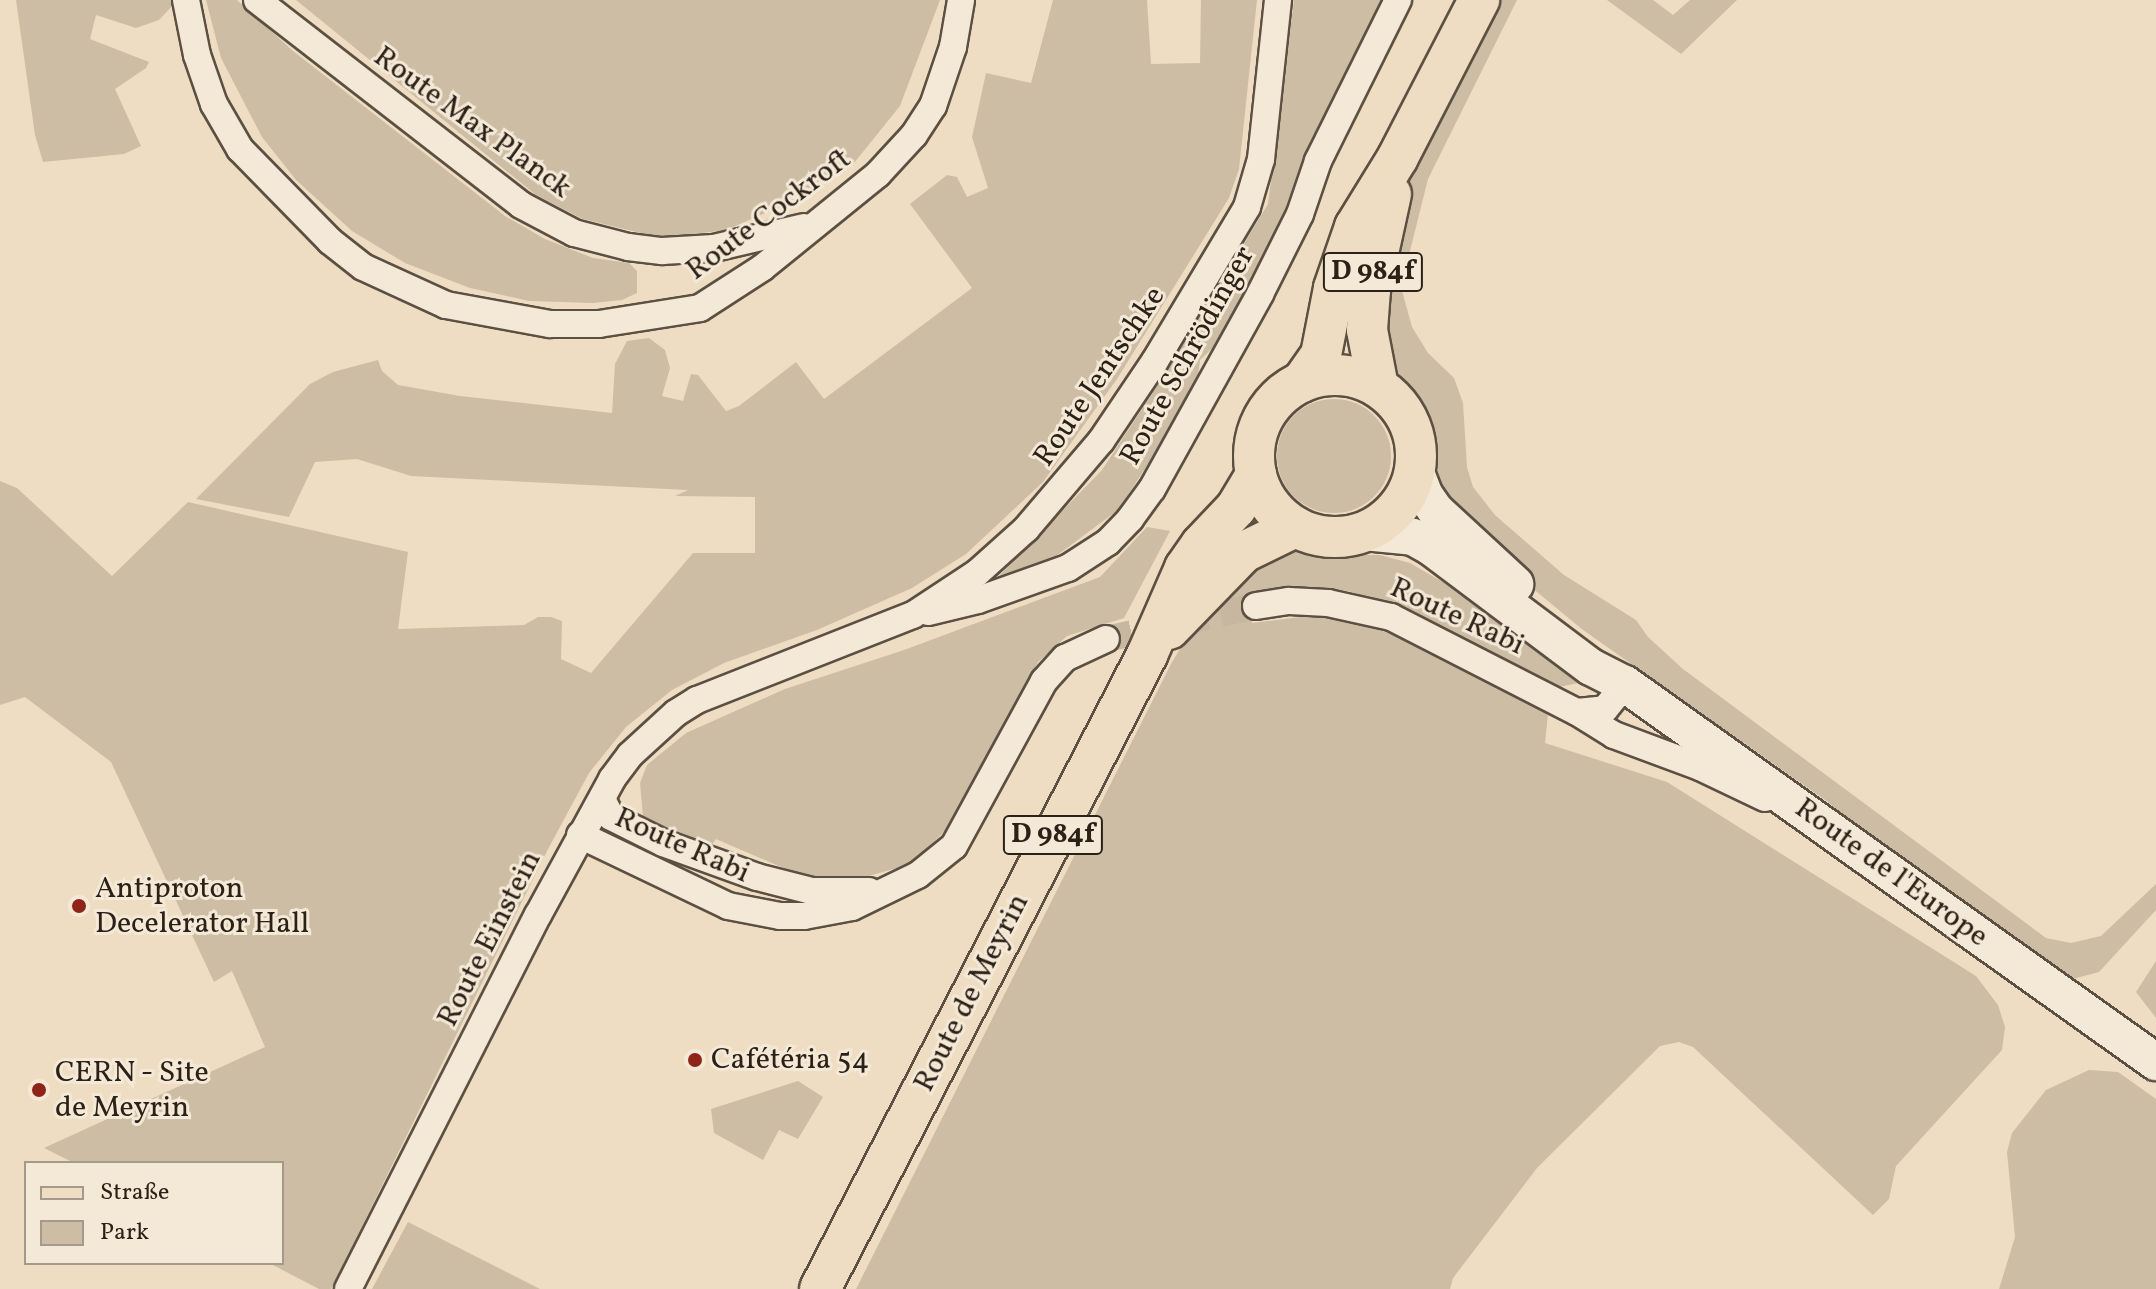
<!DOCTYPE html>
<meta charset="utf-8">
<style>
body{margin:0}
#map{position:relative;width:2156px;height:1289px;overflow:hidden;background:#eeddc2;font-family:Vollkorn,serif}
div>[style]{position:absolute}
.green>*{inset:0;background:#cdbda5}
.round{border-radius:50%}
.street-tunnel>*{height:26px;margin-top:-13px;transform-origin:0;background:repeating-linear-gradient(90deg,#c7b7a0 0 26px,transparent 0 39px)}
.roads{filter:drop-shadow(2px 0 #5c5042) drop-shadow(-2px 0 #5c5042) drop-shadow(0 2px #5c5042) drop-shadow(0 -2px #5c5042)}
.street>*{height:26px;margin:-13px;padding:0 13px;transform-origin:13px;border-radius:13px;background:#f4e9d7}
.secondary>*{height:36px;margin:-18px;padding:0 18px;transform-origin:18px;border-radius:18px;background:#f4e9d7}
.primary>*{height:40px;margin:-20px;padding:0 20px;transform-origin:20px;border-radius:20px;background:#eeddc2}
.primary>.ring{margin:-20px;padding:0;box-sizing:content-box;background:none;border:40px solid #eeddc2;border-radius:50%}
.dots>*{width:22px;height:22px;translate:-50% -50%;box-sizing:border-box;border:4px solid #f4e9d7;border-radius:50%}
span{translate:-50% -50%;white-space:nowrap;text-align:center;line-height:1.15;-webkit-text-stroke:6px #f4e9d7;paint-order:stroke}
.shield-label span{padding:2px 6px;background:#f4e9d7;border:2px solid;border-radius:6px;-webkit-text-stroke-width:0}
.shield-label{font-size:28px;color:#2c2117;font-weight:700}
.street-label{font-size:30px;color:#2c2117}
.poi-label{font-size:30px;color:#2c2117}
.left{translate:0 -50%;text-align:left}
.legend{position:absolute;left:24px;top:1161px;width:260px;height:104px;box-sizing:border-box;background:#f4e9d7;border:2px solid #a4998a;margin:0;padding:10px 14px;list-style:none;font-size:24px;color:#2c2117}
.legend li{display:flex;align-items:center;gap:16px;height:40px}
.legend b{width:40px;border:2px solid #a4998a}
</style>
<div id="map">
<div class="green">
<i style="clip-path:polygon(16px 0,172px 0,174px 4px,159px 20px,136px 28px,96px 15px,90px 39px,149px 62px,146px 68px,115px 89px,141px 146px,124px 154px,43px 162px,35px 135px)"></i>
<i style="clip-path:polygon(206px 0,237px 0,293px 51px,505px 216px,545px 239px,593px 258px,629px 263px,637px 271px,637px 293px,622px 300px,593px 303px,529px 301px,470px 288px,405px 263px,352px 231px,296px 180px,262px 137px,221px 58px)"></i>
<i style="clip-path:polygon(296px 0,940px 0,900px 106px,854px 163px,784px 205px,726px 230px,661px 238px,583px 219px,536px 195px)"></i>
<i style="clip-path:polygon(1053px 0,1147px 0,1151px 64px,1200px 63px,1201px 0,1257px 0,1239px 169px,1229px 198px,1117px 379px,1043px 482px,966px 554px,912px 588px,817px 630px,724px 663px,672px 690px,626px 727px,589px 773px,547px 851px,331px 1289px,319px 1289px,269px 1263px,282px 1263px,282px 1163px,74px 1163px,44px 1148px,265px 1047px,232px 971px,214px 982px,111px 762px,25px 697px,0 705px,0 481px,17px 488px,112px 576px,188px 502px,408px 552px,398px 629px,524px 625px,538px 617px,551px 617px,562px 621px,561px 659px,591px 673px,693px 553px,755px 553px,755px 497px,675px 496px,688px 490px,411px 476px,357px 459px,315px 462px,289px 517px,196px 499px,310px 384px,333px 372px,378px 360px,382px 371px,398px 385px,460px 396px,612px 413px,615px 364px,627px 341px,649px 338px,665px 350px,670px 368px,662px 396px,683px 401px,691px 374px,698px 375px,726px 411px,739px 406px,796px 362px,824px 399px,972px 288px,910px 204px,947px 175px,957px 177px,967px 197px,988px 188px,972px 137px,986px 73px,1031px 83px)"></i>
<i style="clip-path:polygon(1294px 0,1384px 0,1363px 39px,1352px 75px,1282px 229px,1223px 338px,1200px 360px,1198px 376px,1167px 435px,1118px 510px,1044px 565px,998px 577px,1102px 470px,1167px 371px,1268px 204px)"></i>
<i style="clip-path:polygon(1499px 0,1517px 0,1428px 179px,1401px 287px,1412px 327px,1428px 353px,1454px 378px,1463px 403px,1467px 467px,1473px 487px,1495px 515px,1564px 575px,1636px 620px,1648px 637px,1683px 669px,2046px 938px,2071px 943px,2101px 936px,2156px 884px,2156px 910px,2099px 972px,2069px 980px,1882px 848px,1828px 802px,1583px 630px,1520px 578px,1436px 485px,1436px 440px,1426px 409px,1389px 364px,1382px 349px,1396px 215px,1408px 178px)"></i>
<i style="clip-path:polygon(1607px 0,1653px 0,1673px 15px,1690px 0,1737px 0,1681px 54px)"></i>
<i class="round" style="left:1277px;top:399px;width:114px;height:114px"></i>
<i style="clip-path:polygon(1147px 527px,1170px 531px,1124px 618px,1067px 636px,1038px 662px,950px 826px,917px 858px,897px 868px,858px 879px,802px 876px,716px 839px,709px 849px,654px 829px,643px 817px,640px 783px,647px 765px,686px 733px,785px 689px,904px 650px,1100px 577px)"></i>
<i style="clip-path:polygon(1291px 547px,1325px 555px,1380px 555px,1410px 563px,1477px 602px,1579px 676px,1578px 683px,1559px 687px,1409px 610px,1348px 591px,1322px 587px,1249px 592px,1252px 623px,1301px 617px,1345px 618px,1408px 640px,1548px 714px,1545px 743px,1667px 782px,1976px 976px,1998px 1005px,2005px 1027px,2002px 1050px,1896px 1166px,1889px 1199px,1873px 1215px,1693px 1047px,1679px 1042px,1660px 1046px,1537px 1168px,1453px 1278px,1450px 1289px,856px 1289px,1172px 662px,1194px 626px,1236px 576px)"></i>
<i style="clip-path:polygon(2156px 961px,2156px 1018px,2136px 992px)"></i>
<i style="clip-path:polygon(2089px 1070px,2118px 1072px,2156px 1099px,2156px 1289px,1999px 1289px,2015px 1237px,2007px 1152px,2012px 1133px,2046px 1090px)"></i>
<i style="clip-path:polygon(798px 1081px,823px 1097px,798px 1139px,779px 1130px,763px 1160px,714px 1133px,711px 1109px)"></i>
<i style="clip-path:polygon(408px 1222px,540px 1289px,372px 1289px)"></i>
</div>
<div class="street-tunnel">
<i style="left:1106px;top:639px;width:154px;rotate:-12.4deg"></i>
</div>
<div class="roads">
<div class="street">
<i style="left:186px;top:0;width:56px;rotate:78.7deg"></i>
<i style="left:197px;top:55px;width:52px;rotate:70.9deg"></i>
<i style="left:214px;top:104px;width:52px;rotate:60deg"></i>
<i style="left:240px;top:149px;width:129px;rotate:45.6deg"></i>
<i style="left:330px;top:241px;width:42px;rotate:38.2deg"></i>
<i style="left:363px;top:267px;width:91px;rotate:24.6deg"></i>
<i style="left:446px;top:305px;width:106px;rotate:10.4deg"></i>
<i style="left:550px;top:324px;width:49px"></i>
<i style="left:599px;top:324px;width:102px;rotate:-9deg"></i>
<i style="left:700px;top:308px;width:74px;rotate:-32.8deg"></i>
<i style="left:762px;top:268px;width:149px;rotate:-39deg"></i>
<i style="left:878px;top:174px;width:53px;rotate:-47.3deg"></i>
<i style="left:914px;top:135px;width:35px;rotate:-57deg"></i>
<i style="left:933px;top:106px;width:62px;rotate:-71.3deg"></i>
<i style="left:953px;top:47px;width:48px;rotate:-80.3deg"></i>
<i style="left:257px;top:0;width:334px;rotate:37.8deg"></i>
<i style="left:521px;top:205px;width:60px;rotate:27.8deg"></i>
<i style="left:574px;top:233px;width:56px;rotate:14.5deg"></i>
<i style="left:628px;top:247px;width:34px;rotate:7deg"></i>
<i style="left:662px;top:251px;width:52px;rotate:-3.3deg"></i>
<i style="left:714px;top:248px;width:92px;rotate:-13.1deg"></i>
<i style="left:1256px;top:606px;width:33px;rotate:-9deg"></i>
<i style="left:1289px;top:601px;width:39px;rotate:3deg"></i>
<i style="left:1328px;top:603px;width:65px;rotate:12.5deg"></i>
<i style="left:1391px;top:617px;width:209px;rotate:27.1deg"></i>
<i style="left:1577px;top:712px;width:44px;rotate:31.9deg"></i>
<i style="left:1614px;top:735px;width:92px;rotate:20.4deg"></i>
<i style="left:1700px;top:767px;width:72px;rotate:25.5deg"></i>
<i style="left:928px;top:612px;width:51px;rotate:-13.5deg"></i>
<i style="left:978px;top:600px;width:96px;rotate:-19.6deg"></i>
<i style="left:1068px;top:568px;width:48px;rotate:-33deg"></i>
<i style="left:1108px;top:542px;width:32px;rotate:-46deg"></i>
<i style="left:1130px;top:519px;width:37px;rotate:-54deg"></i>
<i style="left:1152px;top:489px;width:223px;rotate:-61deg"></i>
<i style="left:1260px;top:294px;width:89px;rotate:-63.4deg"></i>
<i style="left:1300px;top:214px;width:56px;rotate:-71.2deg"></i>
<i style="left:1318px;top:161px;width:180px;rotate:-63.6deg"></i>
<i style="left:1577px;top:712px;width:28px;rotate:-6deg"></i>
<i style="left:1605px;top:709px;width:32px;rotate:-51deg"></i>
<i style="left:602px;top:799px;width:20px;rotate:63deg"></i>
<i style="left:611px;top:817px;width:58px;rotate:26.6deg"></i>
<i style="left:663px;top:843px;width:100px;rotate:19.9deg"></i>
<i style="left:757px;top:877px;width:57px;rotate:14.3deg"></i>
<i style="left:812px;top:891px;width:57px"></i>
<i style="left:580px;top:835px;width:164px;rotate:25.6deg"></i>
<i style="left:728px;top:906px;width:53px;rotate:10.9deg"></i>
<i style="left:780px;top:916px;width:24px"></i>
<i style="left:804px;top:916px;width:49px;rotate:-10.6deg"></i>
<i style="left:852px;top:907px;width:73px;rotate:-25.9deg"></i>
<i style="left:918px;top:875px;width:46px;rotate:-38.9deg"></i>
<i style="left:954px;top:846px;width:188px;rotate:-61.4deg"></i>
<i style="left:1044px;top:681px;width:31px;rotate:-48deg"></i>
<i style="left:1065px;top:658px;width:45px;rotate:-24.9deg"></i>
<i style="left:348px;top:1289px;width:419px;rotate:-63.1deg"></i>
<i style="left:538px;top:915px;width:155px;rotate:-61.4deg"></i>
<i style="left:612px;top:779px;width:30px;rotate:-53deg"></i>
<i style="left:630px;top:755px;width:62px;rotate:-42.4deg"></i>
<i style="left:676px;top:713px;width:25px;rotate:-32deg"></i>
<i style="left:697px;top:700px;width:232px;rotate:-21.5deg"></i>
<i style="left:913px;top:615px;width:77px;rotate:-33.3deg"></i>
<i style="left:977px;top:573px;width:66px;rotate:-41.9deg"></i>
<i style="left:1026px;top:529px;width:116px;rotate:-49.6deg"></i>
<i style="left:1101px;top:441px;width:97px;rotate:-56deg"></i>
<i style="left:1155px;top:361px;width:179px;rotate:-59.1deg"></i>
<i style="left:1247px;top:207px;width:50px;rotate:-73.7deg"></i>
<i style="left:1261px;top:159px;width:160px;rotate:-83.9deg"></i>
</div>
<div class="secondary">
<i style="left:1415px;top:470px;width:26px;rotate:69deg"></i>
<i style="left:1424px;top:494px;width:21px;rotate:55deg"></i>
<i style="left:1436px;top:511px;width:108px;rotate:42.7deg"></i>
<i style="left:1364px;top:532px;width:49px;rotate:5.8deg"></i>
<i style="left:1413px;top:537px;width:21px;rotate:29deg"></i>
<i style="left:1431px;top:547px;width:200px;rotate:36.9deg"></i>
<i style="left:1591px;top:667px;width:38px;rotate:27deg"></i>
<i style="left:1625px;top:684px;width:652px;rotate:35.45deg"></i>
</div>
<div class="primary">
<i class="ring" style="left:1254px;top:375px;width:122px;height:122px"></i>
<i style="left:1302px;top:382px;width:33px;rotate:-55deg"></i>
<i style="left:1321px;top:355px;width:68px;rotate:-79deg"></i>
<i style="left:1334px;top:288px;width:65px;rotate:-71deg"></i>
<i style="left:1355px;top:227px;width:82px;rotate:-58.4deg"></i>
<i style="left:1398px;top:157px;width:177px;rotate:-62.7deg"></i>
<i style="left:1378px;top:387px;width:58px;rotate:-100.9deg"></i>
<i style="left:1367px;top:330px;width:40px;rotate:-85.7deg"></i>
<i style="left:1370px;top:290px;width:98px;rotate:-77.7deg"></i>
<i style="left:1169px;top:629px;width:107px;rotate:-45.8deg"></i>
<i style="left:1244px;top:552px;width:57px;rotate:-26.1deg"></i>
<i style="left:820px;top:1289px;width:713px;rotate:-62.72deg"></i>
<i style="left:1147px;top:655px;width:95px;rotate:-66.4deg"></i>
<i style="left:1185px;top:568px;width:28px;rotate:-55deg"></i>
<i style="left:1201px;top:545px;width:51px;rotate:-46.6deg"></i>
<i style="left:1236px;top:508px;width:39px;rotate:-59deg"></i>
</div>
</div>
<div class="dots">
<i style="left:79px;top:906px;background:#8f2418"></i>
<i style="left:695px;top:1060px;background:#8f2418"></i>
<i style="left:39px;top:1090px;background:#8f2418"></i>
</div>
<div class="shield-label">
<span style="left:1373px;top:272px">D 984f</span>
<span style="left:1053px;top:835px">D 984f</span>
</div>
<div class="street-label">
<span style="left:472px;top:123px;rotate:36deg">Route Max Planck</span>
<span style="left:769px;top:215px;rotate:-37deg">Route Cockroft</span>
<span style="left:1188px;top:356px;rotate:-61deg">Route Schrödinger</span>
<span style="left:1100px;top:377px;rotate:-56deg">Route Jentschke</span>
<span style="left:1457px;top:617px;rotate:25deg">Route Rabi</span>
<span style="left:682px;top:846px;rotate:24deg">Route Rabi</span>
<span style="left:1891px;top:873px;rotate:36deg">Route de l'Europe</span>
<span style="left:490px;top:939px;rotate:-63deg">Route Einstein</span>
<span style="left:972px;top:993px;rotate:-63deg">Route de Meyrin</span>
</div>
<div class="poi-label">
<span class="left" style="left:95px;top:906px">Antiproton<br>Decelerator Hall</span>
<span class="left" style="left:711px;top:1060px">Cafétéria 54</span>
<span class="left" style="left:55px;top:1090px">CERN - Site<br>de Meyrin</span>
</div>
<ul class="legend">
<li><b style="height:10px;background:#eeddc2"></b>Straße</li>
<li><b style="height:22px;background:#cdbda5"></b>Park</li>
</ul>
</div>
